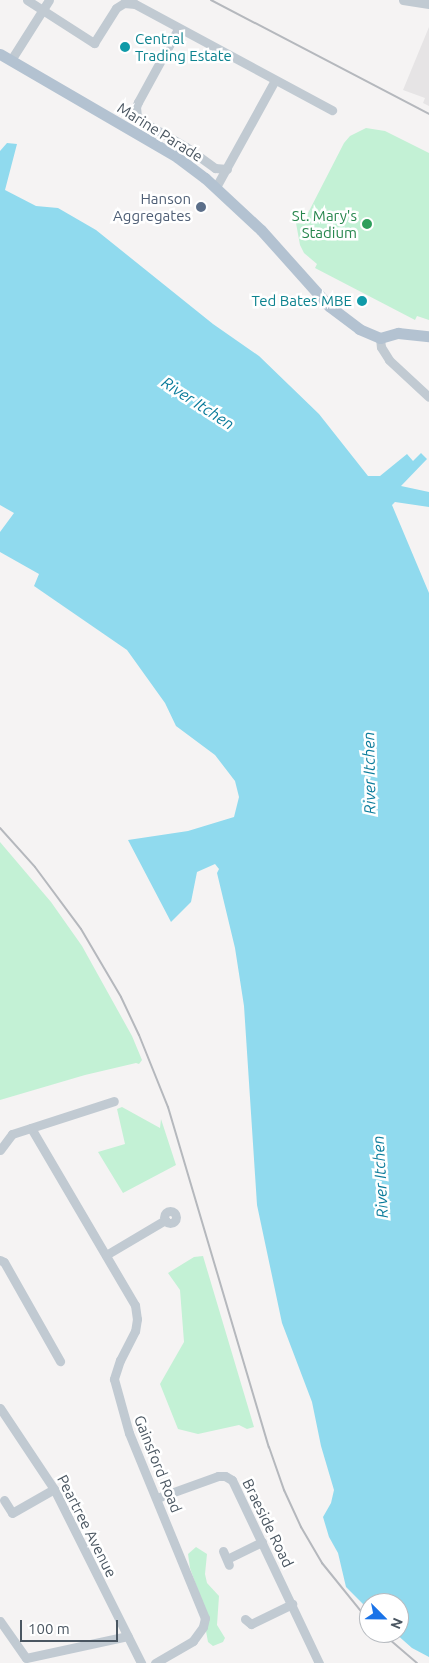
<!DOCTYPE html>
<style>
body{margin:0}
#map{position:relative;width:429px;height:1663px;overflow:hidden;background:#f5f3f3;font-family:Ubuntu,sans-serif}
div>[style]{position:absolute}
.education>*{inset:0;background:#e6e4e5}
.green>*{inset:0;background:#c3f1d5}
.water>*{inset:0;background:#90daee}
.minor>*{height:9px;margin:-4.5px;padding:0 4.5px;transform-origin:4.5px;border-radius:4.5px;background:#c1cad2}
.minor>.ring{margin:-4.5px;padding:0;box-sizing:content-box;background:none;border:9px solid #c1cad2;border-radius:50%}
.major>*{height:11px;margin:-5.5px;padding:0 5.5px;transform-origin:5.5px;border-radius:5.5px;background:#b3c2d1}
.rail>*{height:2px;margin:-1px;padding:0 1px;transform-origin:1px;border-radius:1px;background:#b5b8bd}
.dots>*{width:14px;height:14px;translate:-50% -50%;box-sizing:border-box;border:2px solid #fff;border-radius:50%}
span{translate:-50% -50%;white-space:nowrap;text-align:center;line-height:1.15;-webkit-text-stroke:5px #fff;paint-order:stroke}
.culture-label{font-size:15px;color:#0d838f}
.left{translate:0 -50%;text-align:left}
.right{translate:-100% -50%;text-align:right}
.street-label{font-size:15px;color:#4a5661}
.service-label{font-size:15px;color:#4e5e75}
.leisure-label{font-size:15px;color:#27864d}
.water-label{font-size:16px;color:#0c7c9b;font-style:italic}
.north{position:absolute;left:359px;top:1593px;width:50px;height:50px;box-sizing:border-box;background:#fff;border:1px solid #b7bbc0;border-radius:50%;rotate:113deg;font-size:14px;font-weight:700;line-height:20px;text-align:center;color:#4a5661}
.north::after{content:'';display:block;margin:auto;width:18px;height:22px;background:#1a73e8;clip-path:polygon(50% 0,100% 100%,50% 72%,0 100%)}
.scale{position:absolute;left:20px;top:1620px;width:98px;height:22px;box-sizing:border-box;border:2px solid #4a5661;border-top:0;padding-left:6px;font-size:15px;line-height:18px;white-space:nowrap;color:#4a5661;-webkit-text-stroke:4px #fff;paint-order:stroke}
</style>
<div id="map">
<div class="education">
<i style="clip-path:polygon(429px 27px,429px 106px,423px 103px,425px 98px,403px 90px)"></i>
</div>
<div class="green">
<i style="clip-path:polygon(366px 128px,385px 131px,429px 153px,429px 320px,417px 316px,415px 320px,315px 268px,317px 264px,304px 253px,300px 245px,296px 223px,305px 224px,306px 217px,344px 143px,350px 136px)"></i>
<i style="clip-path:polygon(0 842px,51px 902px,82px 946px,132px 1036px,142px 1060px,139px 1064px,136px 1063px,85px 1075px,0 1100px)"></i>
<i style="clip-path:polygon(122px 1107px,160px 1128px,161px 1119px,176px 1165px,123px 1193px,98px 1152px,125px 1144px,117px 1109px)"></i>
<i style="clip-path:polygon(203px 1256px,254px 1427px,247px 1429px,239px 1425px,198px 1434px,178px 1429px,160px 1384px,184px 1342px,180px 1290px,168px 1273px,194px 1257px)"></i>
<i style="clip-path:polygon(196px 1547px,207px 1554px,205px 1574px,207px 1583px,219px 1596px,217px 1625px,225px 1638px,223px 1642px,213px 1646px,208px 1642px,206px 1631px,207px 1616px,190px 1568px,188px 1554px)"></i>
</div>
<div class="water">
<i style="clip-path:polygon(7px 143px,17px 144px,5px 190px,36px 206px,58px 208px,96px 230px,213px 324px,259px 356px,319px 414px,368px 476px,380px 476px,407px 454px,413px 461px,421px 453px,427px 459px,401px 486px,429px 492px,429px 507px,395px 502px,392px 505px,429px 593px,429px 1657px,412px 1648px,395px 1633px,399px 1633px,399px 1603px,369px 1603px,369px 1610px,346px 1587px,338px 1553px,329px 1537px,323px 1517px,331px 1503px,334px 1490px,321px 1446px,312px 1402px,282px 1323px,257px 1205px,244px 1006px,235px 948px,217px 873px,219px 869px,215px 864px,197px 872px,191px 902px,171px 922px,128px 840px,188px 831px,234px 817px,239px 797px,235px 781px,215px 755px,176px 726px,165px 703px,127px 650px,34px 586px,39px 574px,0 552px,0 532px,14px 513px,0 505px,0 151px)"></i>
</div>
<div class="minor">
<i style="left:27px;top:0;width:80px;rotate:32.7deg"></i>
<i style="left:94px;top:43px;width:41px;rotate:-57.8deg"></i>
<i style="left:116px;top:8px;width:9px;rotate:-32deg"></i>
<i style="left:124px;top:3px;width:11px;rotate:5deg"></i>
<i style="left:135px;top:4px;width:224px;rotate:28.3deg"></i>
<i style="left:403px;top:0;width:26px;rotate:9deg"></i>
<i style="left:178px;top:29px;width:83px;rotate:118.7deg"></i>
<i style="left:138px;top:102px;width:5px;rotate:112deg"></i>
<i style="left:136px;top:107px;width:9px;rotate:84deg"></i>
<i style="left:137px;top:116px;width:8px;rotate:45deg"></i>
<i style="left:143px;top:122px;width:50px;rotate:30.2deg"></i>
<i style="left:186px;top:147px;width:36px;rotate:36deg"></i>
<i style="left:215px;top:168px;width:12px;rotate:5deg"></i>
<i style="left:11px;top:60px;width:71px;rotate:-57.7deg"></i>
<i style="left:216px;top:187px;width:122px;rotate:-61.1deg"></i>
<i style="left:380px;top:338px;width:9px;rotate:84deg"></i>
<i style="left:381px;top:347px;width:15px;rotate:58deg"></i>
<i style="left:389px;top:360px;width:54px;rotate:42.8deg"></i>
<i style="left:31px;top:1128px;width:205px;rotate:59.6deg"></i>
<i style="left:135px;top:1305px;width:14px;rotate:82deg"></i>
<i style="left:137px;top:1319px;width:12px;rotate:99deg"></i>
<i style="left:135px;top:1331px;width:33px;rotate:117deg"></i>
<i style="left:120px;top:1360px;width:20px;rotate:108deg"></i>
<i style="left:114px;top:1379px;width:56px;rotate:74.5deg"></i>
<i style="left:129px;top:1433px;width:200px;rotate:67.7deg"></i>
<i style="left:205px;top:1618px;width:9px;rotate:103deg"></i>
<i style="left:203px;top:1627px;width:17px;rotate:126deg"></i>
<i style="left:193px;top:1641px;width:44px;rotate:149.9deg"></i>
<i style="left:0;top:1150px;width:20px;rotate:-53deg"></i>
<i style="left:12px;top:1134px;width:107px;rotate:-17.9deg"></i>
<i class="ring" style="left:164px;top:1211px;width:3px;height:3px"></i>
<i style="left:106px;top:1255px;width:69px;rotate:-30.7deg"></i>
<i style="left:0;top:1260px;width:4px;rotate:27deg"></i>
<i style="left:4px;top:1262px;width:114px;rotate:60.5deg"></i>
<i style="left:0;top:1408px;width:97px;rotate:56.3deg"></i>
<i style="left:54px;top:1489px;width:195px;rotate:63.4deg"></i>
<i style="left:157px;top:1498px;width:65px;rotate:-19.8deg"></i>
<i style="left:218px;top:1476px;width:7px"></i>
<i style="left:225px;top:1476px;width:8px;rotate:30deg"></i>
<i style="left:232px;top:1480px;width:203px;rotate:64.6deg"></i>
<i style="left:4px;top:1500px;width:15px;rotate:58deg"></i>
<i style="left:12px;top:1513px;width:48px;rotate:-29.7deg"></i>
<i style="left:223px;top:1551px;width:15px;rotate:67deg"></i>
<i style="left:227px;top:1559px;width:39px;rotate:-26deg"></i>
<i style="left:245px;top:1619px;width:8px;rotate:40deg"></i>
<i style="left:251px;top:1624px;width:46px;rotate:-26deg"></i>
<i style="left:0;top:1621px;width:45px;rotate:54.9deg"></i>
<i style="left:26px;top:1658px;width:104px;rotate:-12.2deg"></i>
</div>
<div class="major">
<i style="left:0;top:54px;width:205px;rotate:30.2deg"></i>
<i style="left:177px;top:157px;width:35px;rotate:37deg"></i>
<i style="left:205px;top:178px;width:76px;rotate:42.9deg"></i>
<i style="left:261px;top:230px;width:102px;rotate:48.2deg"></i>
<i style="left:329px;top:306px;width:38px;rotate:37deg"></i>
<i style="left:359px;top:329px;width:23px;rotate:23deg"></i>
<i style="left:380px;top:338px;width:19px;rotate:-16deg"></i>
<i style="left:398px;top:333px;width:31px;rotate:6deg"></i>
</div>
<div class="rail">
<i style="left:211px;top:0;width:246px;rotate:27.6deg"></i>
<i style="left:0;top:828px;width:52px;rotate:48.1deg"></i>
<i style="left:35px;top:867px;width:77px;rotate:53.4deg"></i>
<i style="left:81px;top:929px;width:79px;rotate:59.5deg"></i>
<i style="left:121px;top:997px;width:42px;rotate:64.7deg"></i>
<i style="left:139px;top:1035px;width:78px;rotate:68.1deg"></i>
<i style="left:168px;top:1107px;width:355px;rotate:73.5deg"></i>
<i style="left:269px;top:1447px;width:46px;rotate:70.8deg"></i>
<i style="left:284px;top:1490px;width:41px;rotate:65.3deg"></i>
<i style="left:301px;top:1527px;width:42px;rotate:59.7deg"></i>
<i style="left:322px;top:1563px;width:75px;rotate:51deg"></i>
<i style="left:382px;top:1633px;width:46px;rotate:40.6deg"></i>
</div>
<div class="dots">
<i style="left:125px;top:47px;background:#0f9aa8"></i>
<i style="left:201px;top:207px;background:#5c6f8a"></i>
<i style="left:367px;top:224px;background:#2e9e5b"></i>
<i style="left:362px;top:301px;background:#0f9aa8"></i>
</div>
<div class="culture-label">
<span class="left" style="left:135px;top:47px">Central<br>Trading Estate</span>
<span class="right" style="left:352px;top:301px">Ted Bates MBE</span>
</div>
<div class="street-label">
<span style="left:160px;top:132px;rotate:32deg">Marine Parade</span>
<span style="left:158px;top:1464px;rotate:68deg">Gainsford Road</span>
<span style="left:268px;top:1523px;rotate:64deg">Braeside Road</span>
<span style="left:87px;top:1526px;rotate:63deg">Peartree Avenue</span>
</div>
<div class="service-label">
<span class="right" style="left:191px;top:207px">Hanson<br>Aggregates</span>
</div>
<div class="leisure-label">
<span class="right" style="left:357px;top:224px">St. Mary's<br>Stadium</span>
</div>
<div class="water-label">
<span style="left:198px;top:403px;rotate:33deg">River Itchen</span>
<span style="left:369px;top:773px;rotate:-91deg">River Itchen</span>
<span style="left:380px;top:1177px;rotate:-93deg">River Itchen</span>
</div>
<div class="north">N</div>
<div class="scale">100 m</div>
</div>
